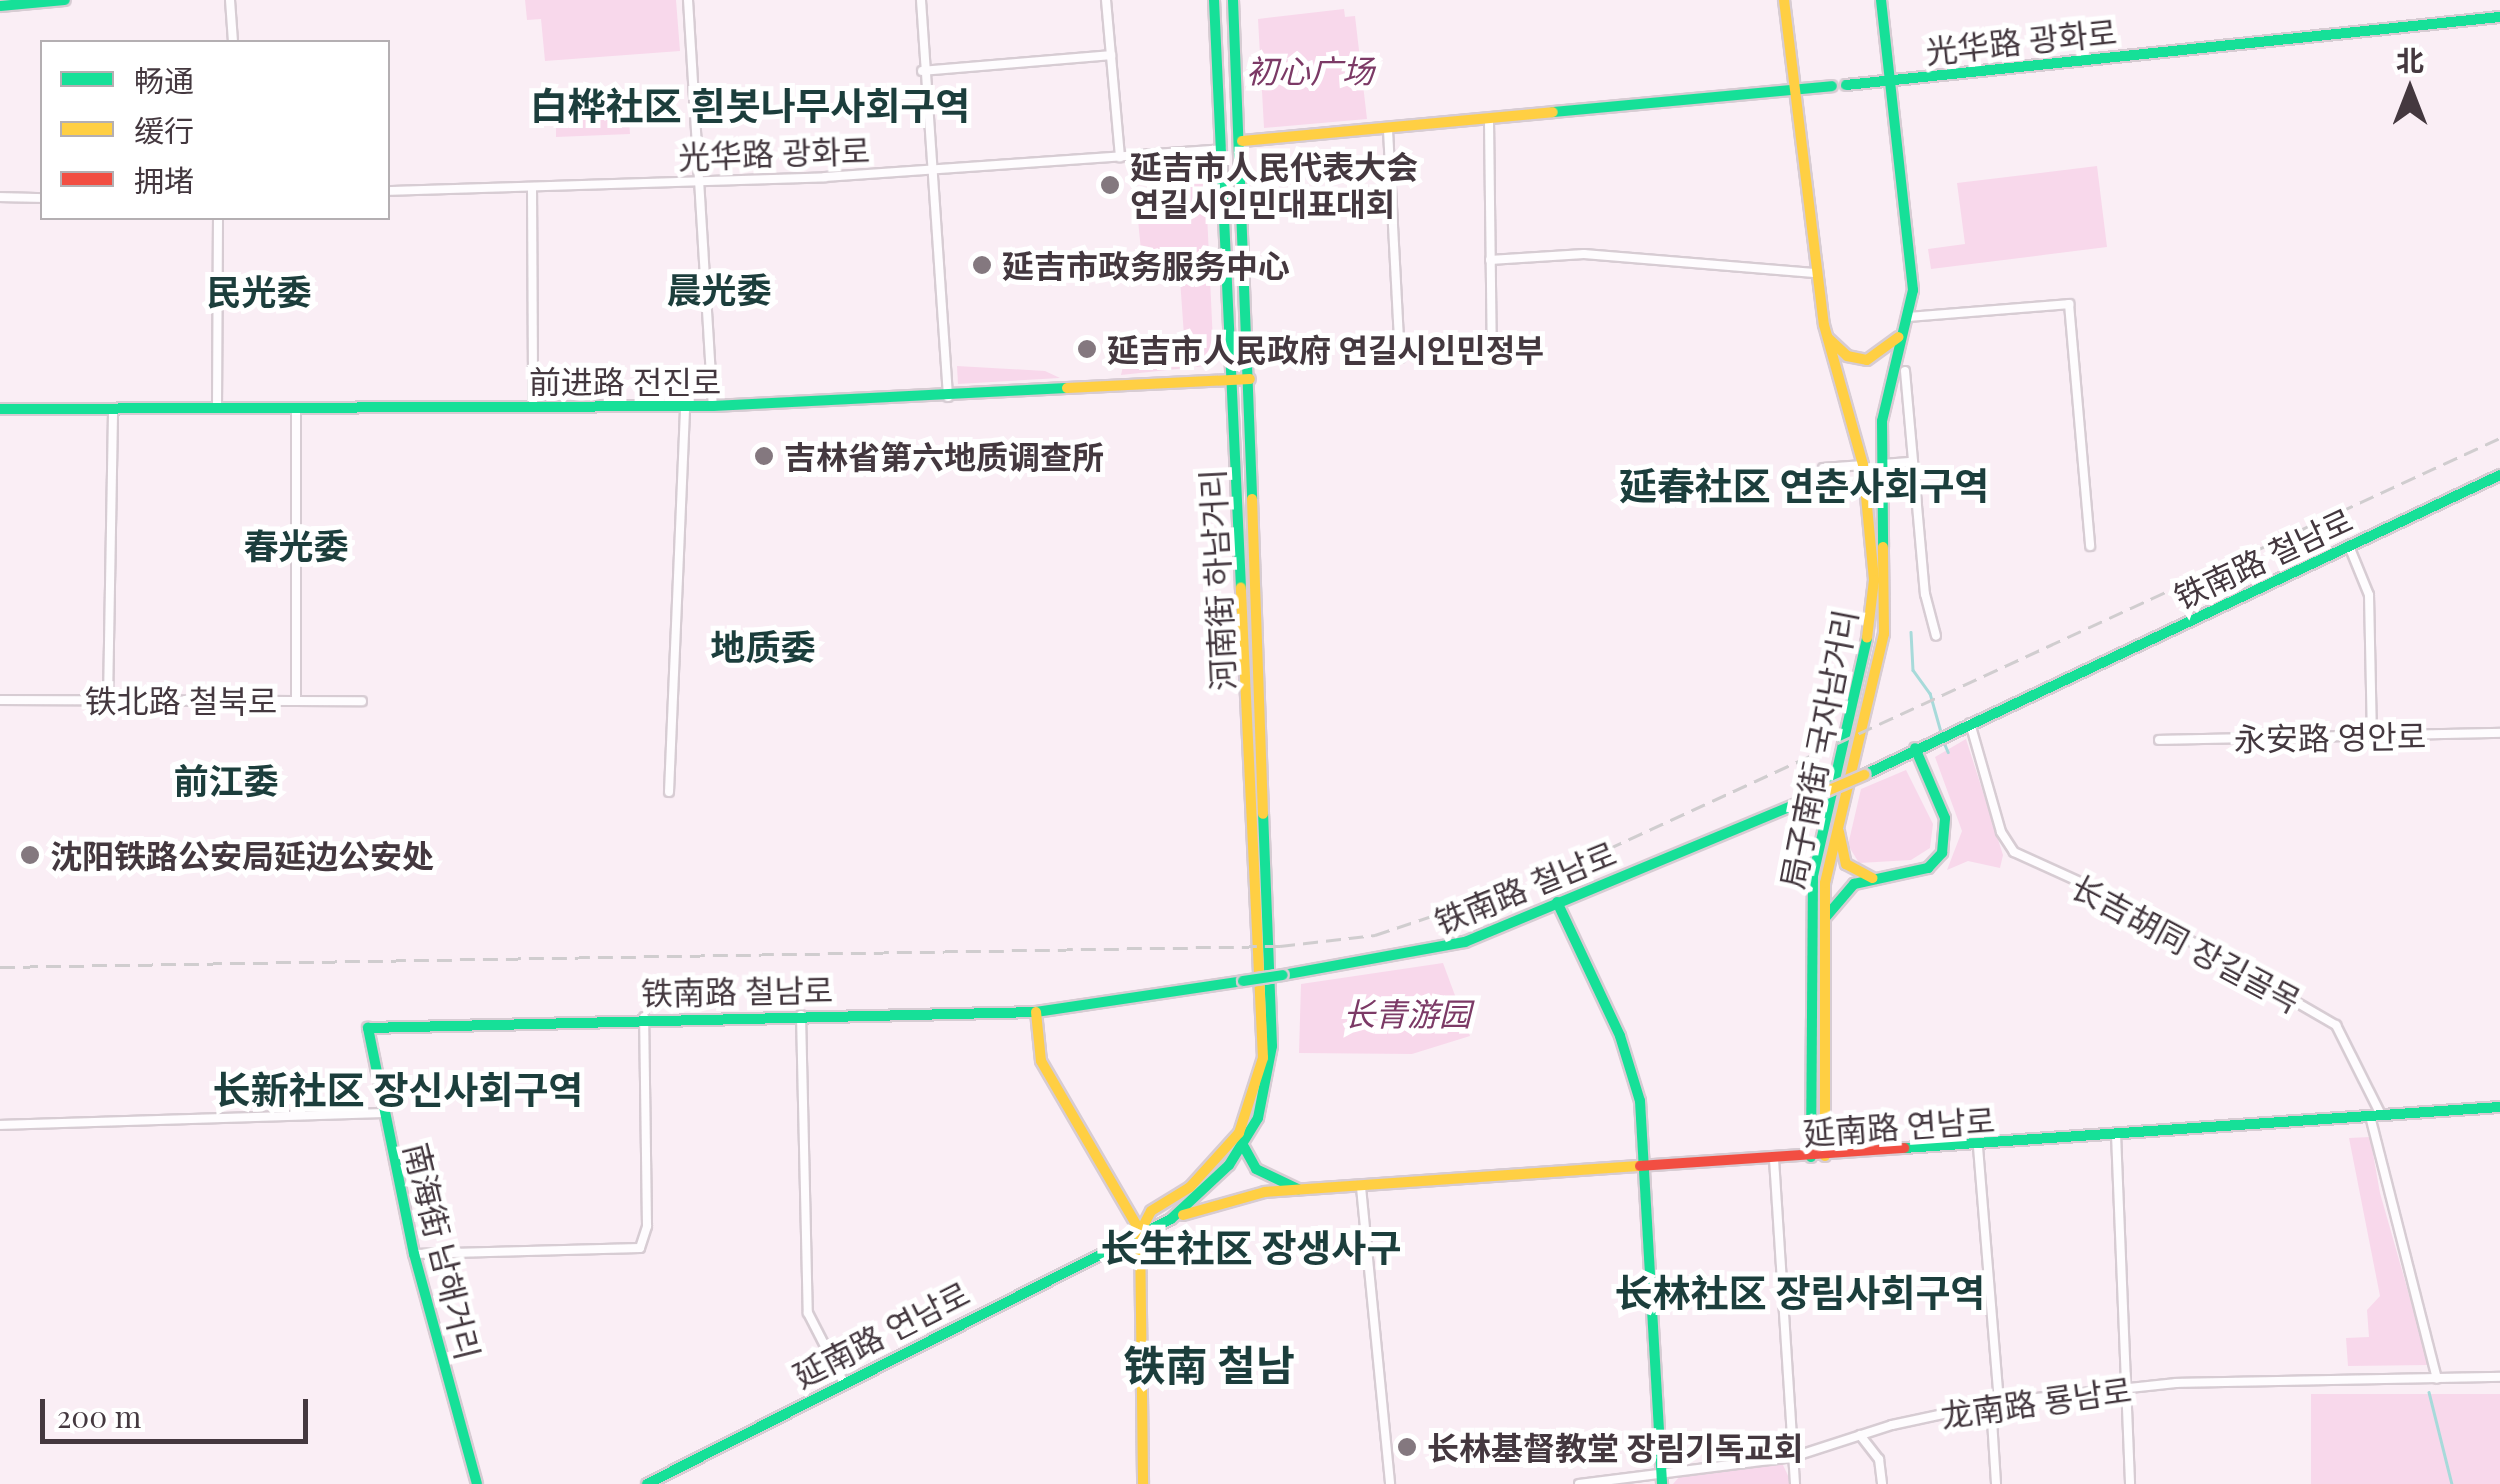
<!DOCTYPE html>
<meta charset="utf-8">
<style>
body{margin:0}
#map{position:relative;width:2500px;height:1484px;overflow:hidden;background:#faeef5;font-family:"Playfair Display","Noto Sans SC","Noto Sans KR",serif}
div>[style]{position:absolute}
.green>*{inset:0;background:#f8d8eb;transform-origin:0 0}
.stream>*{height:2.5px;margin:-1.25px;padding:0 1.25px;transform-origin:1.25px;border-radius:1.25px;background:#a7dada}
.roads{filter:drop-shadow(2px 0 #d7ccd3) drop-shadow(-2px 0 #d7ccd3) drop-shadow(0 2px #d7ccd3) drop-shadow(0 -2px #d7ccd3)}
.street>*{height:8px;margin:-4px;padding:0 4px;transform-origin:4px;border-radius:4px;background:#fefcfe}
.fast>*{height:10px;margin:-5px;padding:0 5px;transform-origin:5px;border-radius:5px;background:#16e098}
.slow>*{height:10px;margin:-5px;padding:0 5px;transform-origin:5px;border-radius:5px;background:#ffcf43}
.jam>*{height:10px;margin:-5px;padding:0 5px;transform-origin:5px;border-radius:5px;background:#f24e42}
.rail>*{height:2.5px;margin-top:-1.25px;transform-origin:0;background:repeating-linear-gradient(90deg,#d0cdcf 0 15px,transparent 0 23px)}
.bridges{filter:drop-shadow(2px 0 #d7ccd3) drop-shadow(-2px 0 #d7ccd3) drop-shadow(0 2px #d7ccd3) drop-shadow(0 -2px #d7ccd3)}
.fast-bridge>*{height:10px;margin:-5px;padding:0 5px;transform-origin:5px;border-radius:5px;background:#16e098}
.slow-bridge>*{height:10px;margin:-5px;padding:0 5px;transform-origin:5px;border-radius:5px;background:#ffcf43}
.dots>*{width:28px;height:28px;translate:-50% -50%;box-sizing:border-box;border:5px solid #fff;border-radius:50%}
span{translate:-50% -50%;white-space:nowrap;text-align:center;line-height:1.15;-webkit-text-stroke:10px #fff;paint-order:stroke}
.street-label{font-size:32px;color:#44383f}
.park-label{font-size:32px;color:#7c3a66;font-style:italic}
.poi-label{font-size:32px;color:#44383f;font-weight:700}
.left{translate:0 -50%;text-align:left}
.neighbourhood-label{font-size:35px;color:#1c3e3c;font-weight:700}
.quarter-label{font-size:38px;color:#1c3e3c;font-weight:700}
.district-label{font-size:42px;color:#1c3e3c;font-weight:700}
.legend{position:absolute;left:40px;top:40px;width:350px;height:180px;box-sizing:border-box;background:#fff;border:2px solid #b4afb2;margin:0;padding:12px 18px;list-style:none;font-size:30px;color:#44383f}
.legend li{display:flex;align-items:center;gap:20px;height:50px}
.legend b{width:50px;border:2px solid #b4afb2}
.north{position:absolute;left:2360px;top:40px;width:100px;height:100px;-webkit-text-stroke:8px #fff;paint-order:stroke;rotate:0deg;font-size:28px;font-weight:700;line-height:40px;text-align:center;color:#44383f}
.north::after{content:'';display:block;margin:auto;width:35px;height:45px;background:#44383f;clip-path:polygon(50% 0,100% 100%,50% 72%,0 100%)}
.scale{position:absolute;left:40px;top:1399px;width:268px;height:45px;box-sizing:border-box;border:5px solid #44383f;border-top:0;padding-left:12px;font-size:30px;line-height:35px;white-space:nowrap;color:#44383f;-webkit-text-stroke:8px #fff;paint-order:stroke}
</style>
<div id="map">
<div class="green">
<i style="clip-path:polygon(525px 0,676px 0,680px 51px,545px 61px,541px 19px,527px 20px)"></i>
<i style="clip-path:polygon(1344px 9px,1345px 17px,1355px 16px,1367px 119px,1264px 128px,1258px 19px)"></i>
<i style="clip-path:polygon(628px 106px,630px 134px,556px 137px,556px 116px)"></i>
<i style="clip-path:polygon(1193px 162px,1205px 170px,1214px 365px,1121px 375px,1124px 362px,1184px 359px,1190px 365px,1200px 358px,1193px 339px,1184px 336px,1180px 279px,1144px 281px,1137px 210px,1154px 208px,1151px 166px)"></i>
<i style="clip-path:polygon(2097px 166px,2107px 247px,1931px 269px,1928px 249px,1965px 244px,1957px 183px)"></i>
<i style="clip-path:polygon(957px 366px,1045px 371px,1060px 378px,958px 384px)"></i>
<i style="clip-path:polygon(1966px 739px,2003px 855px,2000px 868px,1968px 861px,1947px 870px,1962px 831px,1935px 757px)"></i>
<i style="clip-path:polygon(1906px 770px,1933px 824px,1930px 848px,1911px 860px,1859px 863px,1848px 845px,1861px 789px)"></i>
<i style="clip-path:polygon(1443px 963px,1470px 1036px,1412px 1054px,1299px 1053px,1301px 984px)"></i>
<i style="clip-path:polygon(2370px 1137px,2380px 1193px,2429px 1365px,2348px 1366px,2346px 1338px,2369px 1337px,2367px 1310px,2380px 1296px,2349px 1138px)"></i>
<i style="left:2500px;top:1394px;width:90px;height:189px;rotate:90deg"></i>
<i style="clip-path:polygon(1782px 1463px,1792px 1484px,1673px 1484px,1680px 1476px)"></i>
</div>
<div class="stream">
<i style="left:1911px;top:632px;width:38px;rotate:87deg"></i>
<i style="left:1913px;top:670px;width:29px;rotate:54deg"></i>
<i style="left:1930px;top:693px;width:41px;rotate:74.2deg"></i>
<i style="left:1943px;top:740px;width:13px;rotate:67deg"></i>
<i style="left:2429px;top:1392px;width:95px;rotate:76deg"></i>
</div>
<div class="roads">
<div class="street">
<i style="left:230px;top:0;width:42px;rotate:85.9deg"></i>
<i style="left:688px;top:0;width:407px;rotate:86.5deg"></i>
<i style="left:921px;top:0;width:398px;rotate:86.1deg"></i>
<i style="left:1106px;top:0;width:158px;rotate:84.9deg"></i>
<i style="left:922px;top:71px;width:190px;rotate:-4.8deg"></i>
<i style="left:1489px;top:121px;width:234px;rotate:89.3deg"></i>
<i style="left:1388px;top:130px;width:228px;rotate:87deg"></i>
<i style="left:532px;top:187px;width:220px;rotate:89.7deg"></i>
<i style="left:388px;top:191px;width:437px;rotate:-1.8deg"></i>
<i style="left:825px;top:177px;width:398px;rotate:-4deg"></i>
<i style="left:0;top:197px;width:42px;rotate:1.4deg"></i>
<i style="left:1490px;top:260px;width:94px;rotate:-3.7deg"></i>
<i style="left:1584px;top:254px;width:234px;rotate:4.7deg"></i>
<i style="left:1909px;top:317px;width:161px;rotate:-4.6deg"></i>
<i style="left:2069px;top:304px;width:243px;rotate:85deg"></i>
<i style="left:1905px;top:371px;width:224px;rotate:84.9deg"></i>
<i style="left:1925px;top:594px;width:43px;rotate:75.3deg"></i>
<i style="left:217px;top:408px;width:190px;rotate:-89.7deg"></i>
<i style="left:296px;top:408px;width:293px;rotate:90deg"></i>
<i style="left:1882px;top:464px;width:31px;rotate:-4deg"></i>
<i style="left:1823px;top:468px;width:40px;rotate:-4.3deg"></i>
<i style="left:2349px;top:546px;width:53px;rotate:67.8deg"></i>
<i style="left:2369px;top:595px;width:141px;rotate:88.8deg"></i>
<i style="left:0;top:700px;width:362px;rotate:0.2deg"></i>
<i style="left:108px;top:700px;width:291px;rotate:-89deg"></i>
<i style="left:1970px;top:723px;width:113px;rotate:74.1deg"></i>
<i style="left:2001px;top:832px;width:24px;rotate:57deg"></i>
<i style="left:2014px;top:852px;width:116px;rotate:24.4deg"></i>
<i style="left:2120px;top:900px;width:250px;rotate:30.1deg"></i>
<i style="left:2336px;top:1025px;width:101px;rotate:63.4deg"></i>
<i style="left:2159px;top:740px;width:341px;rotate:-1.2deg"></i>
<i style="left:669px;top:792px;width:386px;rotate:-87.6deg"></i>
<i style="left:801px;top:1015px;width:298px;rotate:88.7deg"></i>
<i style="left:808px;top:1313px;width:76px;rotate:62.8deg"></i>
<i style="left:2370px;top:1116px;width:271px;rotate:75.7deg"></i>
<i style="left:0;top:1125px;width:380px;rotate:-1.8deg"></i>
<i style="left:2116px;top:1134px;width:350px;rotate:87.7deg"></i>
<i style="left:1978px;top:1147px;width:256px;rotate:85.3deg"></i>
<i style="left:1774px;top:1159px;width:326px;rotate:86.3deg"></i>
<i style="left:1361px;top:1187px;width:298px;rotate:84.4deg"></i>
<i style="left:414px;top:1254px;width:226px;rotate:-1.5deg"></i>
<i style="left:640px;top:1248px;width:23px;rotate:-72deg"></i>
<i style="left:647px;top:1226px;width:209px;rotate:-90.8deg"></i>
<i style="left:1991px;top:1404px;width:80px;rotate:86.4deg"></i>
<i style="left:1860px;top:1435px;width:31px;rotate:52deg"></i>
<i style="left:1879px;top:1459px;width:25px;rotate:83deg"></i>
<i style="left:1579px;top:1484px;width:216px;rotate:-7.2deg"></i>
<i style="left:1793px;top:1457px;width:104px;rotate:-17.9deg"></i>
<i style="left:1892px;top:1425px;width:109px;rotate:-12.1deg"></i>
<i style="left:1999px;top:1402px;width:178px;rotate:-6.1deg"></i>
<i style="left:2176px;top:1383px;width:324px;rotate:-1.1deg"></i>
</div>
<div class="fast">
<i style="left:1214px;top:0;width:589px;rotate:87.37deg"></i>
<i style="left:1233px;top:0;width:499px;rotate:87.8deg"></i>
<i style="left:1881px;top:0;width:292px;rotate:83.7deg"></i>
<i style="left:1913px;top:290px;width:135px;rotate:103.3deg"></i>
<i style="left:1882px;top:421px;width:126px;rotate:89.5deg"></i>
<i style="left:0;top:6px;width:65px;rotate:-5.3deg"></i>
<i style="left:1846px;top:85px;width:658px;rotate:-5.94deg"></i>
<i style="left:1553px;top:112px;width:280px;rotate:-5.3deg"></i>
<i style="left:0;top:409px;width:713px;rotate:-0.24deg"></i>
<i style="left:713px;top:406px;width:354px;rotate:-2.9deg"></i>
<i style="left:1864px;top:775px;width:703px;rotate:-25.25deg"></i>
<i style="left:1557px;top:902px;width:148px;rotate:64.8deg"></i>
<i style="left:1620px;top:1036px;width:68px;rotate:72.9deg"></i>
<i style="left:1640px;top:1101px;width:384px;rotate:86.7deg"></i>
<i style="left:1825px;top:918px;width:45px;rotate:-49.5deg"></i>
<i style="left:1854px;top:884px;width:76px;rotate:-12.2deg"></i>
<i style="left:1928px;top:868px;width:21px;rotate:-47deg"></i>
<i style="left:1942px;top:853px;width:35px;rotate:-85deg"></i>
<i style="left:1945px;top:818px;width:76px;rotate:-113.2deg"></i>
<i style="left:1283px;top:975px;width:185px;rotate:-10.3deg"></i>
<i style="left:1465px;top:942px;width:377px;rotate:-22.6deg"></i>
<i style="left:1244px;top:1147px;width:25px;rotate:61deg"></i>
<i style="left:1256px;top:1169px;width:47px;rotate:25.5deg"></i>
<i style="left:1904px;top:1148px;width:597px;rotate:-3.94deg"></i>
<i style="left:1811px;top:1157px;width:281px;rotate:-89.6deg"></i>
<i style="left:1813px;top:876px;width:244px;rotate:-77.2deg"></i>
<i style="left:477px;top:1484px;width:238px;rotate:-105.3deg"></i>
<i style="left:414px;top:1254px;width:231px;rotate:-101.5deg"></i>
<i style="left:368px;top:1028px;width:668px;rotate:-1.37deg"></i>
<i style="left:1036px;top:1012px;width:209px;rotate:-8.5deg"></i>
<i style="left:647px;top:1484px;width:587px;rotate:-26.83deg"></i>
<i style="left:1171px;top:1219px;width:79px;rotate:-43deg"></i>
<i style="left:1229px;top:1165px;width:55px;rotate:-58.3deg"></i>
<i style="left:1258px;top:1118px;width:73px;rotate:-79deg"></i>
<i style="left:1272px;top:1046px;width:232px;rotate:-92.2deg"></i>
</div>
<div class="slow">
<i style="left:1784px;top:0;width:327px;rotate:83deg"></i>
<i style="left:1824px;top:325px;width:145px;rotate:74.4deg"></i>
<i style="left:1863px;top:465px;width:116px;rotate:84.5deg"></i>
<i style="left:1874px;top:580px;width:58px;rotate:96.9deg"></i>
<i style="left:1242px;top:141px;width:312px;rotate:-5.3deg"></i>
<i style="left:1828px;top:338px;width:26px;rotate:43deg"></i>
<i style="left:1847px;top:356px;width:20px;rotate:11deg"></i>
<i style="left:1867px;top:360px;width:39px;rotate:-36deg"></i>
<i style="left:1067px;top:388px;width:183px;rotate:-2.8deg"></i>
<i style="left:1252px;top:499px;width:315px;rotate:88deg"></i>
<i style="left:1839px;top:832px;width:33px;rotate:78deg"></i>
<i style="left:1846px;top:864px;width:30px;rotate:28deg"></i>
<i style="left:1036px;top:1012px;width:49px;rotate:84.2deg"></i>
<i style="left:1041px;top:1061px;width:197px;rotate:59.8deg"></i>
<i style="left:1140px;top:1231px;width:253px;rotate:89.3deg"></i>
<i style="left:1825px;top:1156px;width:273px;rotate:-90deg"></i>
<i style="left:1825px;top:883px;width:256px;rotate:-76.7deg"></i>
<i style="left:1884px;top:634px;width:87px;rotate:-90.7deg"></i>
<i style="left:1183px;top:1215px;width:85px;rotate:-15.7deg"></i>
<i style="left:1265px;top:1192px;width:376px;rotate:-4deg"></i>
<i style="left:1141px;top:1230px;width:21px;rotate:-62deg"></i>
<i style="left:1151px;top:1211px;width:46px;rotate:-31.6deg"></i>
<i style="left:1190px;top:1187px;width:73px;rotate:-47.8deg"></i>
<i style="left:1239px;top:1133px;width:79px;rotate:-72.3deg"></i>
<i style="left:1263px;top:1058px;width:471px;rotate:-92.7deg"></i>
</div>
<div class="jam">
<i style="left:1640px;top:1166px;width:265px;rotate:-3.9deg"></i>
</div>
</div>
<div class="rail">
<i style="left:0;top:967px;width:1280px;rotate:-0.94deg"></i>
<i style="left:1280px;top:946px;width:96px;rotate:-6.6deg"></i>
<i style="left:1375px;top:935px;width:179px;rotate:-18.5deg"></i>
<i style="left:1545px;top:878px;width:1051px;rotate:-24.74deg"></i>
</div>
<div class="bridges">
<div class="fast-bridge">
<i style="left:1243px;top:981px;width:40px;rotate:-8.5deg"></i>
</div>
<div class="slow-bridge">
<i style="left:1813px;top:797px;width:56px;rotate:-23.3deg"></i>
</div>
</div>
<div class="dots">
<i style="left:1110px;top:185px;background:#84787f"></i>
<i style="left:982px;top:265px;background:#84787f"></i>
<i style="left:1087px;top:349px;background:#84787f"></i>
<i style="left:764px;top:456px;background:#84787f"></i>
<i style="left:30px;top:855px;background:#84787f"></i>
<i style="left:1407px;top:1447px;background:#84787f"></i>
</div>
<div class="street-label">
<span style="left:2021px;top:41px;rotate:-6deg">光华路 광화로</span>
<span style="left:774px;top:153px;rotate:-2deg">光华路 광화로</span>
<span style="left:625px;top:381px">前进路 전진로</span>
<span style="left:2263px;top:558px;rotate:-25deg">铁南路 철남로</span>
<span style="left:1217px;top:580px;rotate:-93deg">河南街 하남거리</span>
<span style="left:181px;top:700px">铁北路 철북로</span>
<span style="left:2330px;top:737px;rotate:-1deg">永安路 영안로</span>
<span style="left:1818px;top:749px;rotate:-79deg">局子南街 국자남거리</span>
<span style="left:1525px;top:887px;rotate:-22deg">铁南路 철남로</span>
<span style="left:2186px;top:943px;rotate:28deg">长吉胡同 장길골목</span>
<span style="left:737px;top:991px;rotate:-1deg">铁南路 철남로</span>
<span style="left:1899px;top:1126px;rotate:-4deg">延南路 연남로</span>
<span style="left:443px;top:1251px;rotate:76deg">南海街 남해거리</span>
<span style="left:881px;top:1334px;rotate:-27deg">延南路 연남로</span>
<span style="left:2036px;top:1402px;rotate:-8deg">龙南路 룡남로</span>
</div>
<div class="park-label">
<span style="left:1310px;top:70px">初心广场</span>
<span style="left:1407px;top:1013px">长青游园</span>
</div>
<div class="poi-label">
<span class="left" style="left:1130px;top:185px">延吉市人民代表大会<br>연길시인민대표대회</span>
<span class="left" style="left:1002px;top:265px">延吉市政务服务中心</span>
<span class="left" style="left:1107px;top:349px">延吉市人民政府 연길시인민정부</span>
<span class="left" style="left:784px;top:456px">吉林省第六地质调查所</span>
<span class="left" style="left:50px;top:855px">沈阳铁路公安局延边公安处</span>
<span class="left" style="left:1427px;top:1447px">长林基督教堂 장림기독교회</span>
</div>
<div class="neighbourhood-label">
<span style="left:719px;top:289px">晨光委</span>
<span style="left:259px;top:291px">民光委</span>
<span style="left:296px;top:545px">春光委</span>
<span style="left:763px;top:646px">地质委</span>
<span style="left:226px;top:780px">前江委</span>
</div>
<div class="quarter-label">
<span style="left:750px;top:105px">白桦社区 흰봇나무사회구역</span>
<span style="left:1804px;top:485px">延春社区 연춘사회구역</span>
<span style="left:398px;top:1089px">长新社区 장신사회구역</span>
<span style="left:1251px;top:1247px">长生社区 장생사구</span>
<span style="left:1800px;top:1292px">长林社区 장림사회구역</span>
</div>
<div class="district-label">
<span style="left:1209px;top:1364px">铁南 철남</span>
</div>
<ul class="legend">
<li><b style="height:12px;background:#16e098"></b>畅通</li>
<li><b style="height:12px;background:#ffcf43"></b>缓行</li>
<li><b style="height:12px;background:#f24e42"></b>拥堵</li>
</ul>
<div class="north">北</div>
<div class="scale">200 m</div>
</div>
